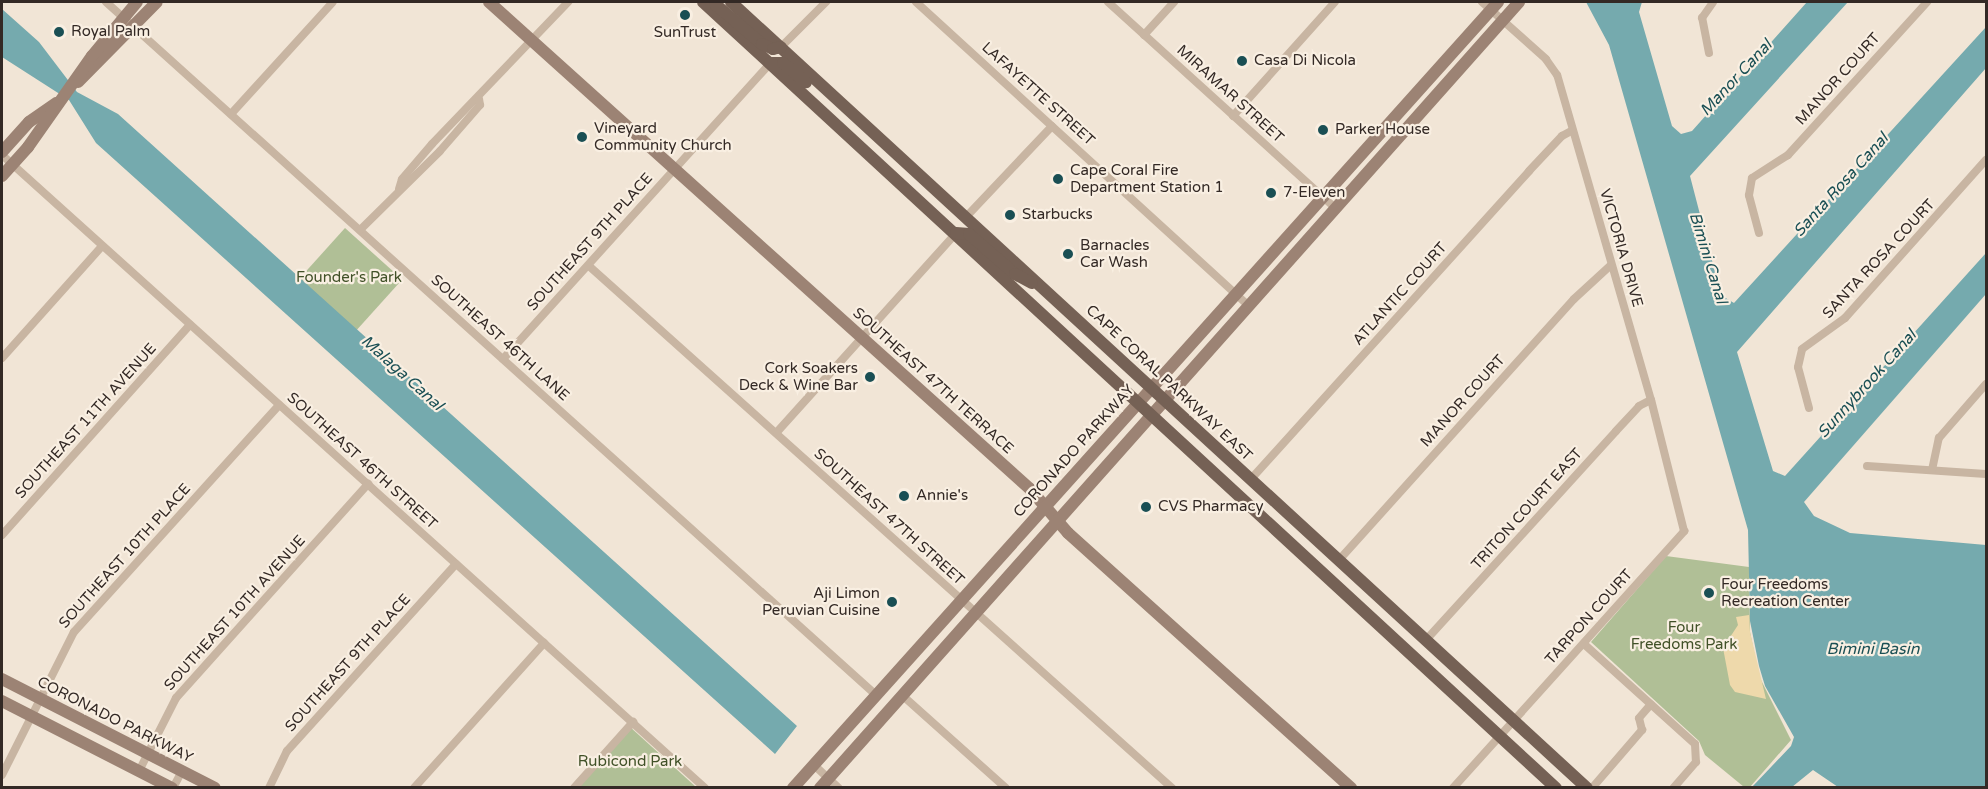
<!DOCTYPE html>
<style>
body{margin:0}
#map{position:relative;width:1988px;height:789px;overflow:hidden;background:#f1e5d6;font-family:"Varela Round",sans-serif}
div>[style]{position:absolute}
.green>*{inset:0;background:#b0bf96;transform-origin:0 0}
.sand>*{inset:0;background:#eed9ab}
.water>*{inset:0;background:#75aaae}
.street>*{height:8px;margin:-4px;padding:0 4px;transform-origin:4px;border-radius:4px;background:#c8b5a2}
.secondary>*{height:12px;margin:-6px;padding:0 6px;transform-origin:6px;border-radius:6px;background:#9c8374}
.primary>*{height:12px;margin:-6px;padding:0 6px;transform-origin:6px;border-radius:6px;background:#756155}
.dots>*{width:16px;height:16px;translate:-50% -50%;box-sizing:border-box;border:3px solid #f9efe2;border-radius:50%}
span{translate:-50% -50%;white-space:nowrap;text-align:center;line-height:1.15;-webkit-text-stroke:4.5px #f9efe2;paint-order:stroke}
.poi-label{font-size:15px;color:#332925}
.left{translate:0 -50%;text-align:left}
.right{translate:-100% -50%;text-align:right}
.street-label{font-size:15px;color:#332925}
.park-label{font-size:15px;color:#415128}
.water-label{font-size:16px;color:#1a4f54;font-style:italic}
.frame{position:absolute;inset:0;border:3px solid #332925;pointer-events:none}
</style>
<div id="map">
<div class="green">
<i style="left:345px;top:228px;width:77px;height:70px;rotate:42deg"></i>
<i style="clip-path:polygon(1666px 556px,1749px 567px,1750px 632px,1759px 676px,1791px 740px,1750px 787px,1744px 787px,1705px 755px,1699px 741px,1591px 642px)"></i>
<i style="clip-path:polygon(629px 726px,696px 787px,575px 788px)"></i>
</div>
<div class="sand">
<i style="clip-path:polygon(1749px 615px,1750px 632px,1766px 699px,1735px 692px,1730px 685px,1723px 648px,1738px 625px,1736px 617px)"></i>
</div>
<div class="water">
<i style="clip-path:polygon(1586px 2px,1642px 2px,1639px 12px,1672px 126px,1681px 134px,1692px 131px,1807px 2px,1848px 2px,1690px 176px,1715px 272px,1724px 297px,1734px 303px,1986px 27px,1986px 68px,1737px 352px,1773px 471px,1785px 476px,1986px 253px,1986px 294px,1804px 502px,1814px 516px,1850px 533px,1986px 545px,1986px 787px,1838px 787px,1813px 770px,1792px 787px,1752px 787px,1791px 746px,1794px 737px,1765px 686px,1759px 666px,1750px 621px,1748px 530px,1609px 45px)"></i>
<i style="clip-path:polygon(2px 9px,39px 42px,77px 92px,118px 114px,797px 726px,775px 754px,96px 143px,69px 100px,2px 57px)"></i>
</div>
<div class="street">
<i style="left:106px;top:2px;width:1036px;rotate:41.99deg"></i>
<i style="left:916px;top:2px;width:448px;rotate:42.4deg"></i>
<i style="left:1108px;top:2px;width:305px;rotate:42.2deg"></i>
<i style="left:1144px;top:35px;width:45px;rotate:-47.7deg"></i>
<i style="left:781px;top:47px;width:64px;rotate:-45deg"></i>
<i style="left:1709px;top:53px;width:36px;rotate:-101deg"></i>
<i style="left:1702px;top:18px;width:19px;rotate:-55deg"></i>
<i style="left:231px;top:114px;width:151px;rotate:-47.7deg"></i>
<i style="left:1233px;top:116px;width:153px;rotate:-48.2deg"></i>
<i style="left:2px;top:155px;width:946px;rotate:42deg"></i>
<i style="left:399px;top:189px;width:10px;rotate:-73deg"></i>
<i style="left:402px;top:179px;width:46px;rotate:-49.4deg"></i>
<i style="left:432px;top:144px;width:197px;rotate:-46.2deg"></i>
<i style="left:966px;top:217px;width:125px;rotate:-46.6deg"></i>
<i style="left:360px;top:230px;width:112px;rotate:-44.6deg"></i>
<i style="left:440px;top:151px;width:61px;rotate:-49deg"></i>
<i style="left:480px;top:105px;width:6px;rotate:-99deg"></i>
<i style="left:1759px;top:233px;width:39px;rotate:-105deg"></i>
<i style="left:1749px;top:195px;width:17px;rotate:-80deg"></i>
<i style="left:1752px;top:178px;width:43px;rotate:-32.6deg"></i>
<i style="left:1788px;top:155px;width:207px;rotate:-47.7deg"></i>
<i style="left:589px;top:266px;width:783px;rotate:41.84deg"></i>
<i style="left:2px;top:358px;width:150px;rotate:-48.2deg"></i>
<i style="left:503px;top:359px;width:399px;rotate:-47.9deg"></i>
<i style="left:1809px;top:408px;width:42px;rotate:-105deg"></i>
<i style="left:1798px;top:367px;width:18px;rotate:-77deg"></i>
<i style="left:1802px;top:349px;width:53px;rotate:-35.8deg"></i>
<i style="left:1845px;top:318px;width:212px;rotate:-48.3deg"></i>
<i style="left:777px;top:432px;width:268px;rotate:-48deg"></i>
<i style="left:1867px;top:466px;width:119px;rotate:3.8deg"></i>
<i style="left:1932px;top:470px;width:33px;rotate:-78deg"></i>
<i style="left:1939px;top:438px;width:72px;rotate:-49deg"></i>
<i style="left:1251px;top:479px;width:415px;rotate:-47.9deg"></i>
<i style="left:1529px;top:171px;width:48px;rotate:-46.7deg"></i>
<i style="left:1562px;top:136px;width:10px;rotate:-29deg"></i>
<i style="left:2px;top:535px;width:282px;rotate:-48.2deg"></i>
<i style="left:1339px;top:560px;width:351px;rotate:-48deg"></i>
<i style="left:1574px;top:299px;width:50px;rotate:-42.6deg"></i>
<i style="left:1426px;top:640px;width:282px;rotate:-47.7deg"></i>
<i style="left:1616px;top:431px;width:34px;rotate:-47deg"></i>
<i style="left:1639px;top:406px;width:13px;rotate:-27deg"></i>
<i style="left:1584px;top:644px;width:149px;rotate:42deg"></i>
<i style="left:1695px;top:744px;width:18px;rotate:87deg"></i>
<i style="left:1696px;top:762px;width:35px;rotate:131deg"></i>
<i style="left:903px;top:696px;width:138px;rotate:41.8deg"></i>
<i style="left:814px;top:765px;width:34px;rotate:43deg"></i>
<i style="left:139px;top:771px;width:82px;rotate:-63.1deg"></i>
<i style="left:176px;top:698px;width:288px;rotate:-48.1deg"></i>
<i style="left:2px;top:775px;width:160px;rotate:-63.3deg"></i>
<i style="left:74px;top:632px;width:306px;rotate:-47.9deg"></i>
<i style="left:173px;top:788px;width:19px;rotate:-62deg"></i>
<i style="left:269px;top:788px;width:41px;rotate:-64.1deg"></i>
<i style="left:287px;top:751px;width:252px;rotate:-47.9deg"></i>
<i style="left:414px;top:788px;width:195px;rotate:-48.1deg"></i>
<i style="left:574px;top:788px;width:89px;rotate:-48.2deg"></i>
<i style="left:1453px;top:788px;width:346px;rotate:-48deg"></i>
<i style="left:1684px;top:531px;width:135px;rotate:-104.1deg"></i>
<i style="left:1651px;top:400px;width:338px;rotate:-106.1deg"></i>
<i style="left:1557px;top:75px;width:19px;rotate:-125deg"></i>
<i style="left:1546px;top:59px;width:86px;rotate:-138.3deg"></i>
<i style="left:1592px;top:788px;width:77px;rotate:-49.2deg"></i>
<i style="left:1642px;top:730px;width:12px;rotate:-104deg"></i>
<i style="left:1639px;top:718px;width:18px;rotate:-49deg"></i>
</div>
<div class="secondary">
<i style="left:489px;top:2px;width:728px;rotate:41.99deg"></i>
<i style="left:1030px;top:489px;width:58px;rotate:49.2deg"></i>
<i style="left:1068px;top:533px;width:381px;rotate:42deg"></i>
<i style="left:78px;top:82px;width:112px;rotate:-45.4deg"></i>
<i style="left:2px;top:152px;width:40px;rotate:-48deg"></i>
<i style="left:29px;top:122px;width:33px;rotate:-35deg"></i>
<i style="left:2px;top:176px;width:39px;rotate:-48deg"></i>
<i style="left:28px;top:147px;width:111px;rotate:-54.9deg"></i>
<i style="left:92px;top:56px;width:70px;rotate:-50.2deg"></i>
<i style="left:2px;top:679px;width:239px;rotate:27.1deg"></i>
<i style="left:2px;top:701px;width:191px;rotate:27.1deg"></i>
<i style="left:793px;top:788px;width:1056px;rotate:-48.11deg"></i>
<i style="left:820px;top:788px;width:1052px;rotate:-48.35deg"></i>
</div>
<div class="primary">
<i style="left:703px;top:2px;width:1160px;rotate:42.66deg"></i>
<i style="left:731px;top:2px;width:1162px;rotate:42.56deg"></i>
<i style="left:715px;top:4px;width:62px;rotate:40.4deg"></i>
<i style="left:762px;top:44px;width:12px;rotate:24deg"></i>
<i style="left:773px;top:49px;width:8px;rotate:-14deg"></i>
<i style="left:770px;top:63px;width:13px"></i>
<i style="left:783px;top:63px;width:30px;rotate:40deg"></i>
<i style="left:956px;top:233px;width:13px;rotate:4deg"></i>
<i style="left:969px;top:234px;width:61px;rotate:41deg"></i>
<i style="left:1015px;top:274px;width:19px;rotate:28deg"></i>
</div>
<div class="dots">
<i style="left:685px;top:15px;background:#1a4f54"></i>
<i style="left:59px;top:32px;background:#1a4f54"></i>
<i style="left:1242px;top:61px;background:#1a4f54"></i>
<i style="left:1323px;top:130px;background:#1a4f54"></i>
<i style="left:582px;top:137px;background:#1a4f54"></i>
<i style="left:1058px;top:179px;background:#1a4f54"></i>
<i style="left:1271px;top:193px;background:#1a4f54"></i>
<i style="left:1010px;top:215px;background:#1a4f54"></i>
<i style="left:1068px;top:254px;background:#1a4f54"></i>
<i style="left:870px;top:377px;background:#1a4f54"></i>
<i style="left:904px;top:496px;background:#1a4f54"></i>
<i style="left:1146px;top:507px;background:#1a4f54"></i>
<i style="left:1709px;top:593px;background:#1a4f54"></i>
<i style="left:892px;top:602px;background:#1a4f54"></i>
</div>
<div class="poi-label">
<span class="left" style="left:71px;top:32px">Royal Palm</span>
<span style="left:685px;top:33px">SunTrust</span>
<span class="left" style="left:1254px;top:61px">Casa Di Nicola</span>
<span class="left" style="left:594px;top:137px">Vineyard<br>Community Church</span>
<span class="left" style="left:1335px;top:130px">Parker House</span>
<span class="left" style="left:1070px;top:179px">Cape Coral Fire<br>Department Station 1</span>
<span class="left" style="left:1283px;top:193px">7-Eleven</span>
<span class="left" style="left:1022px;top:215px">Starbucks</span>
<span class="left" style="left:1080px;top:254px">Barnacles<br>Car Wash</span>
<span class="right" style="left:858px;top:377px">Cork Soakers<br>Deck &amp; Wine Bar</span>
<span class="left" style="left:916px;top:496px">Annie's</span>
<span class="left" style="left:1158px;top:507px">CVS Pharmacy</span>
<span class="left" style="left:1721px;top:593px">Four Freedoms<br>Recreation Center</span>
<span class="right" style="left:880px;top:602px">Aji Limon<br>Peruvian Cuisine</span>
</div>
<div class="street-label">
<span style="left:1838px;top:79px;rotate:-48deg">MANOR COURT</span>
<span style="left:1038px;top:94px;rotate:42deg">LAFAYETTE STREET</span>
<span style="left:1230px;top:94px;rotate:42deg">MIRAMAR STREET</span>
<span style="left:590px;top:242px;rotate:-48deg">SOUTHEAST 9TH PLACE</span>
<span style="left:1621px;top:248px;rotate:74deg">VICTORIA DRIVE</span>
<span style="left:1879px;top:259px;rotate:-47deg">SANTA ROSA COURT</span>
<span style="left:1400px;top:294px;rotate:-48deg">ATLANTIC COURT</span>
<span style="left:500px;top:338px;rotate:42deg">SOUTHEAST 46TH LANE</span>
<span style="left:933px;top:381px;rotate:42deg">SOUTHEAST 47TH TERRACE</span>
<span style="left:1169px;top:383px;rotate:43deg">CAPE CORAL PARKWAY EAST</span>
<span style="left:1463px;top:401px;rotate:-48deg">MANOR COURT</span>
<span style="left:86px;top:421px;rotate:-48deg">SOUTHEAST 11TH AVENUE</span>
<span style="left:1074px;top:451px;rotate:-48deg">CORONADO PARKWAY</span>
<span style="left:362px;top:461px;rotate:42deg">SOUTHEAST 46TH STREET</span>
<span style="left:1527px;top:509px;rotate:-48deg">TRITON COURT EAST</span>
<span style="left:889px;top:517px;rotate:42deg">SOUTHEAST 47TH STREET</span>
<span style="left:125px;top:556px;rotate:-48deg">SOUTHEAST 10TH PLACE</span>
<span style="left:235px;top:613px;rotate:-48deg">SOUTHEAST 10TH AVENUE</span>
<span style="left:1589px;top:617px;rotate:-48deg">TARPON COURT</span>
<span style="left:348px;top:663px;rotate:-48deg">SOUTHEAST 9TH PLACE</span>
<span style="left:115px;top:720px;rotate:27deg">CORONADO PARKWAY</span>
</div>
<div class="park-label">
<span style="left:349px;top:278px">Founder's Park</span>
<span style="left:1684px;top:636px">Four<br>Freedoms Park</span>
<span style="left:630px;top:762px">Rubicond Park</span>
</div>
<div class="water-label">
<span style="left:1736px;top:78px;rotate:-47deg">Manor Canal</span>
<span style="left:1841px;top:185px;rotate:-48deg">Santa Rosa Canal</span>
<span style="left:1708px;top:258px;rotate:73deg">Bimini Canal</span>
<span style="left:402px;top:373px;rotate:42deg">Malaga Canal</span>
<span style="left:1867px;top:384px;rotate:-48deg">Sunnybrook Canal</span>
<span style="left:1873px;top:649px">Bimini Basin</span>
</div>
<div class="frame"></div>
</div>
